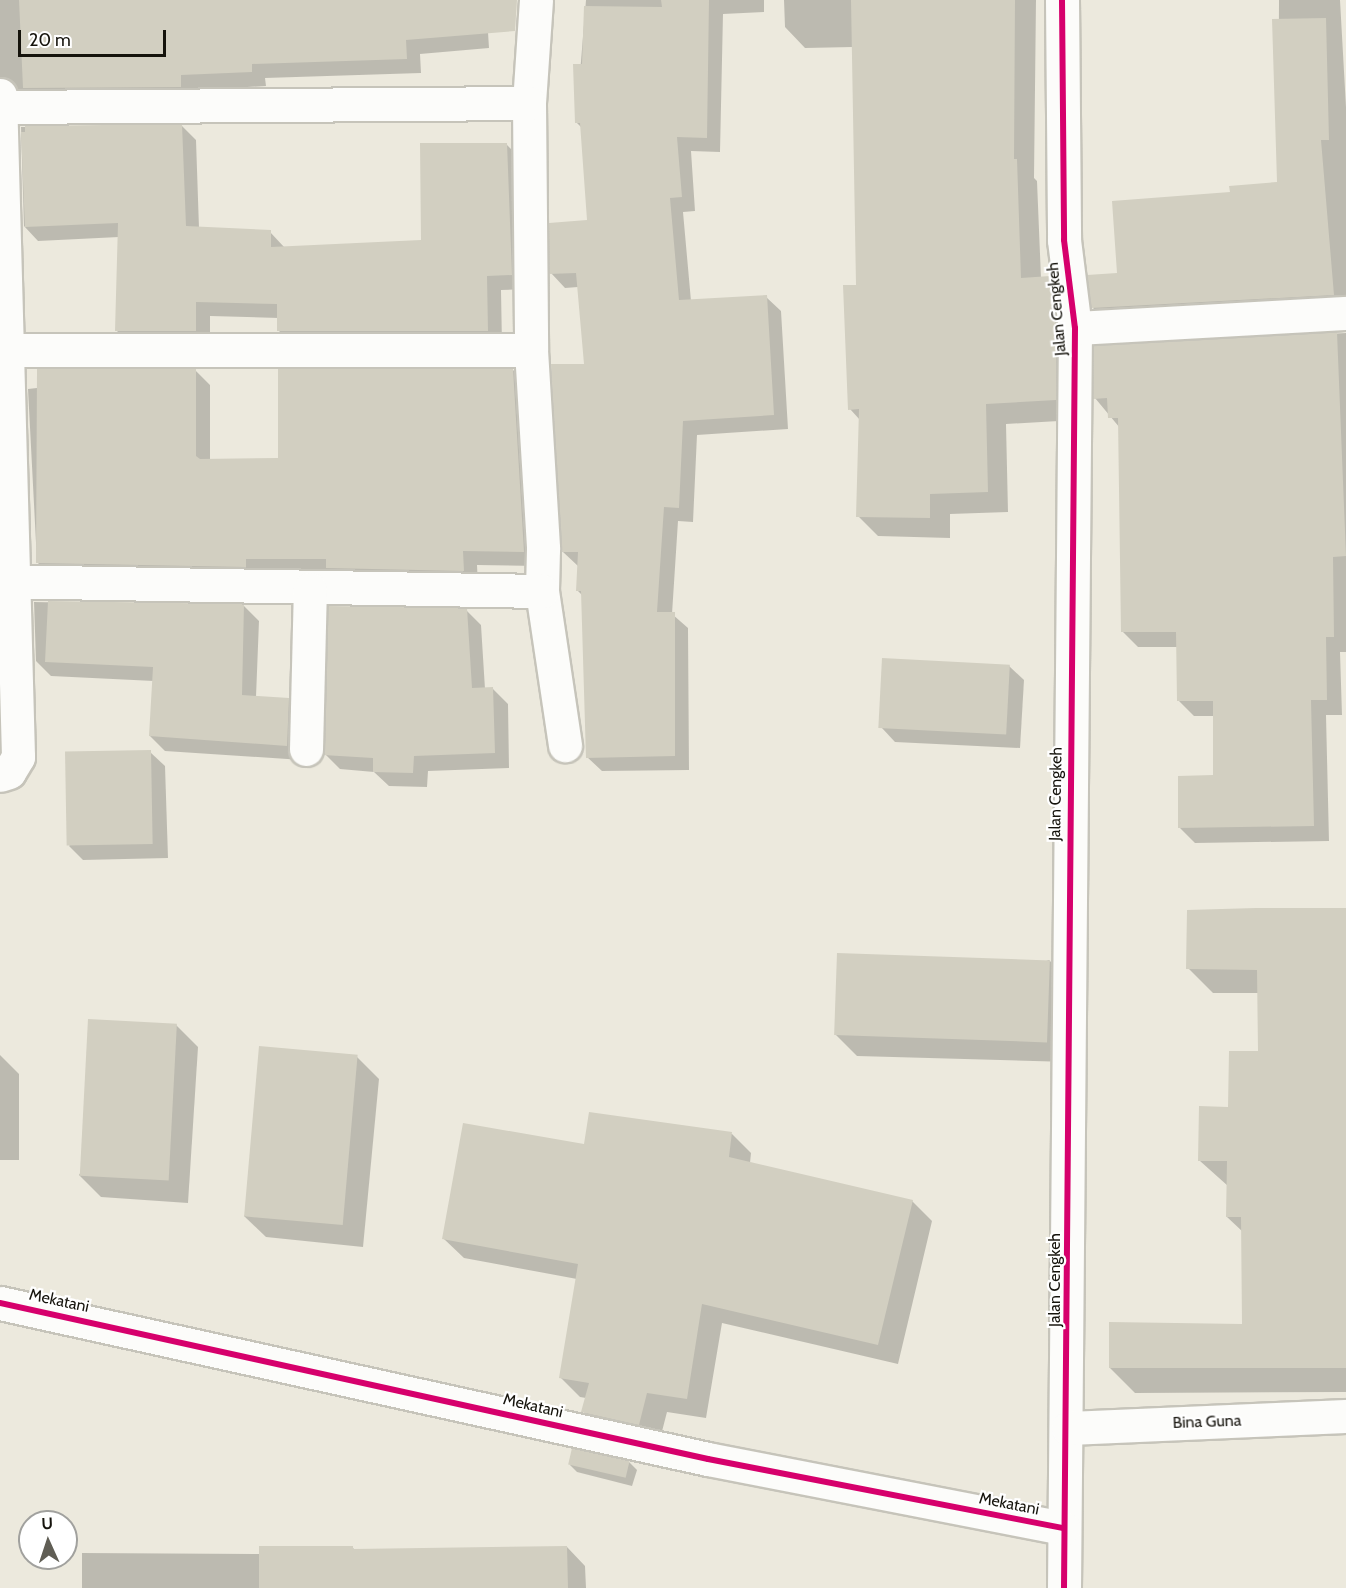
<!DOCTYPE html>
<style>
body{margin:0}
#map{position:relative;width:1346px;height:1588px;overflow:hidden;background:#ece9dd;font-family:Cabin,sans-serif}
div>[style]{position:absolute}
.shadow>*{inset:0;background:#0003}
.building>*{inset:0;background:#d2cfc1;transform-origin:0 0}
.roads{filter:drop-shadow(2px 0 #c6c4ba) drop-shadow(-2px 0 #c6c4ba) drop-shadow(0 2px #c6c4ba) drop-shadow(0 -2px #c6c4ba)}
.minor>*{height:33px;margin:-16.5px;padding:0 16.5px;transform-origin:16.5px;border-radius:16.5px;background:#fcfcfa}
.cycleway>*{height:6px;margin:-3px;padding:0 3px;transform-origin:3px;border-radius:3px;background:#d6006c}
span{translate:-50% -50%;white-space:nowrap;text-align:center;line-height:1.15;-webkit-text-stroke:4.5px #fff;paint-order:stroke}
.street-label{font-size:16px;color:#15130c}
.north{position:absolute;left:18px;top:1510px;width:60px;height:60px;box-sizing:border-box;background:#fff;border:2px solid #a1a19e;border-radius:50%;rotate:357deg;font-size:16px;font-weight:700;line-height:24px;text-align:center;color:#15130c}
.north::after{content:'';display:block;margin:auto;width:21px;height:27px;background:#605e55;clip-path:polygon(50% 0,100% 100%,50% 72%,0 100%)}
.scale{position:absolute;left:18px;top:30px;width:148px;height:27px;box-sizing:border-box;border:3px solid #15130c;border-top:0;padding-left:8px;font-size:18px;line-height:21px;white-space:nowrap;color:#15130c;-webkit-text-stroke:4px #fff;paint-order:stroke}
</style>
<div id="map">
<div class="shadow">
<i style="clip-path:polygon(0 0,486px 0,489px 48px,420px 54px,421px 73px,265px 78px,266px 86px,0 101px)"></i>
<i style="clip-path:polygon(586px 0,764px 0,764px 12px,723px 14px,720px 152px,691px 151px,695px 211px,683px 212px,691px 301px,766px 297px,781px 311px,788px 429px,697px 435px,693px 522px,678px 521px,672px 614px,688px 628px,689px 770px,602px 771px,587px 757px,583px 596px,577px 590px,578px 566px,563px 552px,585px 365px,578px 287px,565px 288px,551px 273px,588px 221px,582px 128px,576px 122px)"></i>
<i style="clip-path:polygon(784px 0,1036px 0,1034px 178px,1037px 181px,1041px 278px,1049px 278px,1070px 298px,1076px 420px,1006px 424px,1008px 512px,950px 514px,950px 538px,878px 536px,858px 516px,860px 420px,850px 409px,858px 286px,853px 47px,805px 48px,785px 27px)"></i>
<i style="clip-path:polygon(1279px 0,1340px 0,1346px 107px,1346px 310px,1108px 323px,1093px 308px,1119px 275px,1231px 193px,1278px 183px)"></i>
<i style="clip-path:polygon(182px 126px,196px 140px,199px 228px,270px 232px,285px 248px,423px 241px,506px 144px,521px 159px,526px 289px,501px 290px,502px 345px,293px 345px,279px 331px,279px 318px,210px 316px,210px 345px,131px 345px,117px 331px,119px 237px,38px 241px,24px 226px,21px 127px)"></i>
<i style="clip-path:polygon(1346px 333px,1346px 652px,1340px 652px,1342px 715px,1326px 715px,1329px 841px,1195px 843px,1180px 828px,1215px 777px,1215px 716px,1194px 716px,1179px 701px,1178px 647px,1138px 647px,1122px 631px,1120px 428px,1095px 398px,1095px 347px)"></i>
<i style="clip-path:polygon(195px 370px,210px 385px,210px 460px,280px 460px,513px 370px,528px 385px,538px 566px,477px 565px,478px 585px,52px 577px,37px 562px,28px 389px)"></i>
<i style="clip-path:polygon(34px 602px,244px 606px,259px 621px,256px 697px,288px 699px,303px 714px,302px 760px,165px 751px,150px 736px,154px 681px,51px 676px,36px 661px)"></i>
<i style="clip-path:polygon(466px 610px,481px 625px,485px 689px,493px 689px,508px 704px,509px 768px,428px 771px,427px 787px,389px 786px,374px 772px,340px 769px,325px 754px)"></i>
<i style="clip-path:polygon(1009px 666px,1024px 680px,1020px 748px,895px 742px,881px 727px)"></i>
<i style="clip-path:polygon(150px 752px,165px 766px,168px 858px,83px 860px,69px 846px)"></i>
<i style="clip-path:polygon(1346px 910px,1346px 1392px,1135px 1393px,1110px 1368px,1243px 1326px,1243px 1232px,1227px 1217px,1228px 1186px,1200px 1161px,1259px 1053px,1259px 993px,1213px 993px,1188px 968px)"></i>
<i style="clip-path:polygon(1049px 960px,1071px 982px,1069px 1062px,857px 1056px,836px 1035px)"></i>
<i style="clip-path:polygon(176px 1025px,198px 1047px,188px 1203px,101px 1197px,79px 1175px)"></i>
<i style="clip-path:polygon(0 1055px,19px 1074px,19px 1160px,0 1160px)"></i>
<i style="clip-path:polygon(357px 1057px,379px 1079px,363px 1247px,266px 1237px,244px 1216px)"></i>
<i style="clip-path:polygon(732px 1134px,751px 1153px,750px 1163px,912px 1201px,932px 1221px,898px 1364px,722px 1323px,706px 1418px,667px 1412px,659px 1443px,603px 1431px,583px 1411px,586px 1398px,580px 1397px,561px 1378px,577px 1279px,464px 1258px,444px 1239px,585px 1146px)"></i>
<i style="clip-path:polygon(629px 1462px,637px 1470px,632px 1486px,577px 1472px,570px 1465px)"></i>
<i style="clip-path:polygon(352px 1547px,356px 1551px,567px 1547px,585px 1566px,586px 1588px,82px 1588px,82px 1553px,261px 1554px)"></i>
</div>
<div class="building">
<i style="clip-path:polygon(19px 0,517px 0,515px 31px,406px 40px,407px 59px,252px 64px,252px 72px,181px 75px,181px 87px,23px 88px)"></i>
<i style="clip-path:polygon(661px 0,709px 0,707px 138px,677px 137px,682px 197px,670px 198px,679px 300px,767px 295px,774px 415px,683px 421px,679px 508px,664px 507px,657px 612px,675px 612px,675px 756px,586px 758px,581px 591px,576px 591px,578px 552px,562px 552px,551px 364px,584px 364px,576px 273px,549px 274px,549px 223px,587px 220px,580px 123px,575px 123px,573px 64px,582px 64px,584px 6px,662px 7px)"></i>
<i style="clip-path:polygon(851px 0,1015px 0,1014px 159px,1017px 159px,1021px 278px,1050px 276px,1056px 329px,1056px 400px,986px 404px,988px 492px,930px 494px,930px 518px,856px 517px,859px 409px,848px 410px,843px 285px,856px 285px)"></i>
<i style="clip-path:polygon(1326px 18px,1329px 140px,1321px 140px,1334px 295px,1091px 308px,1087px 275px,1117px 273px,1112px 201px,1230px 192px,1229px 186px,1277px 182px,1272px 19px)"></i>
<i style="clip-path:polygon(182px 124px,186px 226px,271px 230px,271px 247px,421px 240px,420px 143px,507px 143px,512px 275px,487px 276px,488px 331px,277px 331px,277px 304px,196px 302px,196px 331px,115px 331px,118px 223px,25px 227px,21px 132px,25px 132px,25px 126px)"></i>
<i style="clip-path:polygon(1337px 332px,1346px 556px,1333px 557px,1334px 637px,1326px 637px,1327px 700px,1311px 700px,1314px 826px,1178px 828px,1178px 776px,1213px 775px,1213px 701px,1177px 701px,1176px 632px,1121px 632px,1118px 418px,1108px 418px,1107px 398px,1093px 399px,1094px 346px)"></i>
<i style="clip-path:polygon(37px 369px,196px 369px,196px 456px,200px 459px,278px 458px,278px 369px,513px 369px,524px 552px,463px 551px,464px 571px,326px 568px,326px 559px,246px 559px,246px 567px,36px 563px)"></i>
<i style="clip-path:polygon(48px 601px,244px 604px,242px 695px,289px 698px,287px 746px,149px 736px,153px 667px,45px 662px)"></i>
<i style="clip-path:polygon(328px 606px,467px 608px,472px 688px,493px 687px,495px 753px,414px 756px,413px 773px,373px 772px,373px 758px,323px 755px)"></i>
<i style="left:882px;top:658px;width:128px;height:70px;rotate:3deg"></i>
<i style="left:151px;top:750px;width:94px;height:86px;rotate:89deg"></i>
<i style="clip-path:polygon(1256px 908px,1346px 908px,1346px 1368px,1109px 1368px,1109px 1322px,1242px 1324px,1241px 1217px,1226px 1217px,1227px 1161px,1198px 1161px,1199px 1106px,1228px 1107px,1229px 1051px,1258px 1051px,1257px 970px,1186px 969px,1187px 910px)"></i>
<i style="left:837px;top:953px;width:213px;height:82px;rotate:2deg"></i>
<i style="left:88px;top:1019px;width:89px;height:157px;rotate:3deg"></i>
<i style="left:259px;top:1046px;width:99px;height:171px;rotate:5deg"></i>
<i style="clip-path:polygon(589px 1112px,732px 1132px,729px 1157px,913px 1200px,878px 1345px,702px 1304px,687px 1399px,647px 1393px,639px 1425px,581px 1412px,589px 1383px,559px 1378px,578px 1264px,442px 1239px,463px 1123px,584px 1144px)"></i>
<i style="left:572px;top:1448px;width:59px;height:17px;rotate:13deg"></i>
<i style="clip-path:polygon(259px 1546px,353px 1546px,353px 1549px,567px 1546px,568px 1588px,259px 1588px)"></i>
</div>
<div class="roads">
<div class="minor">
<i style="left:536px;top:0;width:103px;rotate:93.9deg"></i>
<i style="left:529px;top:103px;width:247px;rotate:89.5deg"></i>
<i style="left:531px;top:350px;width:199px;rotate:86.5deg"></i>
<i style="left:543px;top:549px;width:42px;rotate:91.4deg"></i>
<i style="left:542px;top:591px;width:156px;rotate:81.5deg"></i>
<i style="left:1062px;top:0;width:240px;rotate:89.5deg"></i>
<i style="left:1064px;top:240px;width:89px;rotate:82.9deg"></i>
<i style="left:1075px;top:328px;width:1260px;rotate:90.5deg"></i>
<i style="left:0;top:95px;width:662px;rotate:88.44deg"></i>
<i style="left:18px;top:757px;width:17px;rotate:121deg"></i>
<i style="left:9px;top:772px;width:9px;rotate:162deg"></i>
<i style="left:0;top:107px;width:529px;rotate:-0.43deg"></i>
<i style="left:1075px;top:328px;width:271px;rotate:-3.2deg"></i>
<i style="left:0;top:350px;width:531px"></i>
<i style="left:0;top:581px;width:542px;rotate:1.06deg"></i>
<i style="left:306px;top:749px;width:160px;rotate:-88.6deg"></i>
<i style="left:0;top:1303px;width:725px;rotate:12.43deg"></i>
<i style="left:708px;top:1459px;width:362px;rotate:11deg"></i>
<i style="left:1068px;top:1428px;width:278px;rotate:-2.5deg"></i>
</div>
</div>
<div class="cycleway">
<i style="left:1062px;top:0;width:240px;rotate:89.5deg"></i>
<i style="left:1064px;top:240px;width:89px;rotate:82.9deg"></i>
<i style="left:1075px;top:328px;width:1260px;rotate:90.5deg"></i>
<i style="left:0;top:1303px;width:725px;rotate:12.43deg"></i>
<i style="left:708px;top:1459px;width:362px;rotate:11deg"></i>
</div>
<div class="street-label">
<span style="left:1057px;top:309px;rotate:-95deg">Jalan Cengkeh</span>
<span style="left:1056px;top:794px;rotate:-89deg">Jalan Cengkeh</span>
<span style="left:1055px;top:1280px;rotate:-90deg">Jalan Cengkeh</span>
<span style="left:59px;top:1301px;rotate:12deg">Mekatani</span>
<span style="left:533px;top:1406px;rotate:13deg">Mekatani</span>
<span style="left:1207px;top:1422px;rotate:-2deg">Bina Guna</span>
<span style="left:1009px;top:1504px;rotate:11deg">Mekatani</span>
</div>
<div class="north">U</div>
<div class="scale">20 m</div>
</div>
